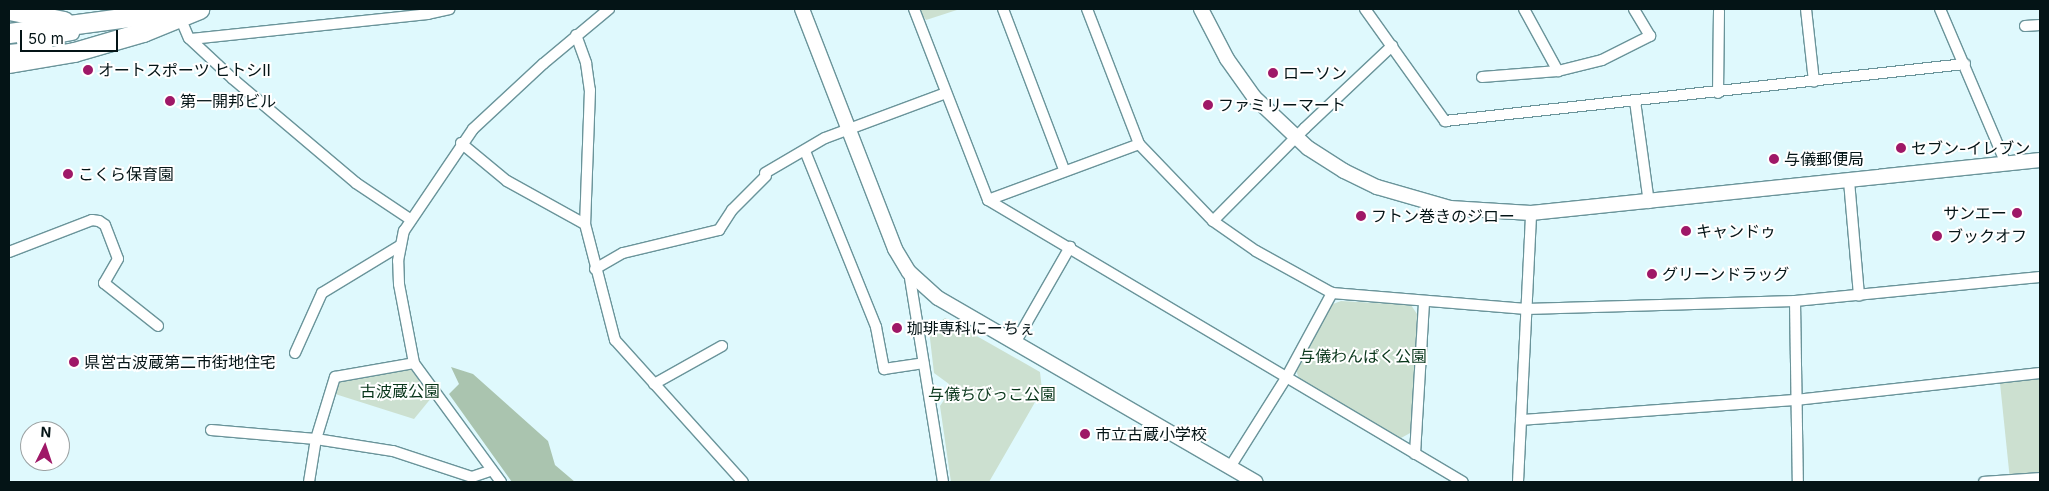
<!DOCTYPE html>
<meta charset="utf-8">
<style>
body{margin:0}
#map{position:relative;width:2049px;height:491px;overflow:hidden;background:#dff9fd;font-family:Inter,"Noto Sans JP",sans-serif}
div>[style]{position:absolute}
.green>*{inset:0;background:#cce0d0}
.forest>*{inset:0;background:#aac4af}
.roads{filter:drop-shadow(1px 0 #6a949a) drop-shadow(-1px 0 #6a949a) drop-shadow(0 1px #6a949a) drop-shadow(0 -1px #6a949a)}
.street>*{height:10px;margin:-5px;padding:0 5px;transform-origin:5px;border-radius:5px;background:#fff}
.secondary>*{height:14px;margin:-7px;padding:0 7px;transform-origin:7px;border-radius:7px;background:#fff}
.highway>*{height:19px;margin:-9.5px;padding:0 9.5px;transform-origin:9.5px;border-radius:9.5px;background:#fff}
.dots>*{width:14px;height:14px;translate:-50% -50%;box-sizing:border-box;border:2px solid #fff;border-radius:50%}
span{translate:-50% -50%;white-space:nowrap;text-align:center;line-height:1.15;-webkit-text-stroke:4px #fff;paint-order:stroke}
.poi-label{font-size:16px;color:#041416}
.left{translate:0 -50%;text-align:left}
.right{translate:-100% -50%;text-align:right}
.park-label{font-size:16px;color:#08361a}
.frame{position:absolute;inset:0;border:10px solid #041416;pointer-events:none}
.north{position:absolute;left:20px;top:421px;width:50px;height:50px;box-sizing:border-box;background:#fff;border:1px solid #9ba1a2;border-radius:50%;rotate:4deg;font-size:14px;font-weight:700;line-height:20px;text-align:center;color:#041416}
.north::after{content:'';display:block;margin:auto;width:18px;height:22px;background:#9f1867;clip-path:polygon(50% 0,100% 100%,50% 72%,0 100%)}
.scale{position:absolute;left:20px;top:30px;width:98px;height:22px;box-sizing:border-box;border:2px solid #041416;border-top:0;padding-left:6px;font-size:15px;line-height:18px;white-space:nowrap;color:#041416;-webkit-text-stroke:4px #fff;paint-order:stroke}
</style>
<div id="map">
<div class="green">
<i style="clip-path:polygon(918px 9px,960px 9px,926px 20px)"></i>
<i style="clip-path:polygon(1341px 301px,1411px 305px,1417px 314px,1412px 432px,1401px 438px,1299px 379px,1296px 370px,1333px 304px)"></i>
<i style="clip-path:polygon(945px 318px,1040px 372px,1042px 390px,989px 482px,951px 482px,940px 406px,950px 391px,949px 384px,934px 373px,929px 330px)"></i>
<i style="clip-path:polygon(410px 368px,432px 397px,414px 419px,332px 393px,337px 379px)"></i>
<i style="clip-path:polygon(2040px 379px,2040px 478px,2010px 480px,2000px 383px)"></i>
</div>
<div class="forest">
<i style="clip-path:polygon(451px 367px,473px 374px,548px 441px,555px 465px,575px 482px,512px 482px,449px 394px,459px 384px)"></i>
</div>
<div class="roads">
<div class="street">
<i style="left:914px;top:9px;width:205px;rotate:68.8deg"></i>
<i style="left:988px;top:200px;width:552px;rotate:30.7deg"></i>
<i style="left:1003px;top:9px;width:172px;rotate:69.2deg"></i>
<i style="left:1087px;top:9px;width:145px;rotate:68.9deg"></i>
<i style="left:1139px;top:144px;width:107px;rotate:46.1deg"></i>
<i style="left:1213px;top:221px;width:52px;rotate:34.9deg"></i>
<i style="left:1256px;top:251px;width:87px;rotate:28.9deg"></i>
<i style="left:1332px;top:293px;width:195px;rotate:4.7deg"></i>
<i style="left:1526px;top:309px;width:269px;rotate:-1.7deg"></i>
<i style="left:1795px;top:301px;width:246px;rotate:-5.6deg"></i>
<i style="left:1365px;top:9px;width:138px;rotate:54.5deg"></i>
<i style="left:1445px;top:121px;width:523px;rotate:-6.26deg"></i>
<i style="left:1524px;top:9px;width:71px;rotate:61.3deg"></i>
<i style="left:1806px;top:9px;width:73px;rotate:83.7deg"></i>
<i style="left:1940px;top:9px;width:168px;rotate:66.9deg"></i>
<i style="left:179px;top:15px;width:25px;rotate:67deg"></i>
<i style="left:189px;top:38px;width:60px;rotate:43deg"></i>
<i style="left:233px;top:79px;width:161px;rotate:40.2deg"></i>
<i style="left:356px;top:183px;width:65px;rotate:33.7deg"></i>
<i style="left:2025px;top:26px;width:15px;rotate:-4deg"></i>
<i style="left:576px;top:35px;width:30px;rotate:70deg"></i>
<i style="left:586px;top:63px;width:27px;rotate:82deg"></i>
<i style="left:590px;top:90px;width:134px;rotate:92.1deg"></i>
<i style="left:585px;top:224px;width:120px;rotate:75.5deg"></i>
<i style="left:615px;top:340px;width:191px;rotate:48deg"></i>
<i style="left:191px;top:39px;width:238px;rotate:-6deg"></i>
<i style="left:428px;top:14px;width:22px;rotate:-13deg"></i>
<i style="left:1482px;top:77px;width:76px;rotate:-4.5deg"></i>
<i style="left:1558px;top:71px;width:45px;rotate:-14deg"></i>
<i style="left:1602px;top:60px;width:54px;rotate:-26.6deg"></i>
<i style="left:1650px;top:36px;width:31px;rotate:-121deg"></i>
<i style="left:1718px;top:93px;width:82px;rotate:-89.3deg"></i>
<i style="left:1635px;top:101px;width:103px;rotate:82.2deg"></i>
<i style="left:461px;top:143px;width:60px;rotate:39.6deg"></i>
<i style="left:507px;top:181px;width:89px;rotate:28.9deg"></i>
<i style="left:805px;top:151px;width:190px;rotate:68deg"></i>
<i style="left:876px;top:327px;width:43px;rotate:79.2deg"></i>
<i style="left:884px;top:369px;width:40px;rotate:-8.5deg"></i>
<i style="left:765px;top:173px;width:69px;rotate:-30.3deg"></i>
<i style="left:825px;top:138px;width:129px;rotate:-20.4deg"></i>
<i style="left:1849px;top:181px;width:115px;rotate:85deg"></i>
<i style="left:988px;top:200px;width:161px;rotate:-20.3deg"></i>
<i style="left:1213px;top:221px;width:131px;rotate:-45.3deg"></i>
<i style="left:1305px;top:128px;width:120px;rotate:-43.3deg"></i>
<i style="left:9px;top:252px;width:89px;rotate:-21.1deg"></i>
<i style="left:92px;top:220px;width:7px;rotate:8deg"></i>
<i style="left:99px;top:221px;width:7px;rotate:34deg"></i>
<i style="left:105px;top:225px;width:36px;rotate:69deg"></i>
<i style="left:118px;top:259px;width:28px;rotate:120deg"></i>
<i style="left:104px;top:283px;width:69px;rotate:38.5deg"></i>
<i style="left:595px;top:269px;width:32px;rotate:-30deg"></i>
<i style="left:623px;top:253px;width:99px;rotate:-13.5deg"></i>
<i style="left:719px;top:230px;width:24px;rotate:-57deg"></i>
<i style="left:732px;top:210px;width:48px;rotate:-45deg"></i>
<i style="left:909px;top:272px;width:213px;rotate:80.8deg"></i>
<i style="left:1795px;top:301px;width:181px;rotate:89.1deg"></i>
<i style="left:1015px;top:343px;width:111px;rotate:-60.2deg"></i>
<i style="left:295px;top:353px;width:66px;rotate:-65.8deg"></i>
<i style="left:322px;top:293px;width:92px;rotate:-31.3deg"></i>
<i style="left:654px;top:384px;width:78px;rotate:-29.2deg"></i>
<i style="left:1521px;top:420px;width:276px;rotate:-4.2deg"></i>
<i style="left:1796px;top:400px;width:245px;rotate:-6.3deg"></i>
<i style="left:211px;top:430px;width:105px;rotate:4.9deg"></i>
<i style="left:316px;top:439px;width:78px;rotate:8.9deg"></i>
<i style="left:393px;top:451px;width:83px;rotate:18.2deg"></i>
<i style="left:472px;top:477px;width:21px;rotate:-19deg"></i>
<i style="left:1415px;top:454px;width:153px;rotate:-86.6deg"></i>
<i style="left:1230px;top:467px;width:105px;rotate:-57.8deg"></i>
<i style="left:1286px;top:378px;width:97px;rotate:-61.6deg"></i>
<i style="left:309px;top:482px;width:44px;rotate:-80.8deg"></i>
<i style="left:316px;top:439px;width:65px;rotate:-73deg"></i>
<i style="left:335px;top:377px;width:80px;rotate:-10deg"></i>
<i style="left:501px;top:482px;width:147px;rotate:-126.2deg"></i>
<i style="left:414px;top:363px;width:80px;rotate:-100.8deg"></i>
<i style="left:399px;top:284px;width:23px;rotate:-92deg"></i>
<i style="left:398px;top:261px;width:31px;rotate:-79deg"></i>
<i style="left:404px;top:231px;width:123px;rotate:-55.9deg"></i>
<i style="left:473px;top:129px;width:96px;rotate:-42.9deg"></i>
<i style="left:543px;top:64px;width:86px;rotate:-39.8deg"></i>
<i style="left:1518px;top:482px;width:269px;rotate:-87.2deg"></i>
<i style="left:1984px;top:482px;width:56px;rotate:-4.1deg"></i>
</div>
<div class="secondary">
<i style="left:802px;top:9px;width:257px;rotate:68.8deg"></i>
<i style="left:895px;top:249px;width:27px;rotate:59deg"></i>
<i style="left:909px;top:272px;width:39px;rotate:42deg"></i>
<i style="left:938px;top:298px;width:367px;rotate:30.1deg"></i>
<i style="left:1201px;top:9px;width:56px;rotate:62.5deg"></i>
<i style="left:1227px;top:59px;width:47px;rotate:54.6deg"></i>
<i style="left:1254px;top:97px;width:74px;rotate:43.4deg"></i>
<i style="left:1308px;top:148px;width:43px;rotate:32.6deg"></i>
<i style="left:1344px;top:171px;width:37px;rotate:26deg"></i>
<i style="left:1377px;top:187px;width:76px;rotate:16deg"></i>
<i style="left:1450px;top:208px;width:81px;rotate:3.5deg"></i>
<i style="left:1531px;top:213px;width:512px;rotate:-5.94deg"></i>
<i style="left:24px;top:42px;width:49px;rotate:-10.6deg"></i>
<i style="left:9px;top:52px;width:37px;rotate:-6deg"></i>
</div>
<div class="highway">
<i style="left:9px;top:10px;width:56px;rotate:11.3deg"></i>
<i style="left:9px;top:33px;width:143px;rotate:-7.6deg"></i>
<i style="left:151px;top:14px;width:28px;rotate:2deg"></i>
<i style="left:9px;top:63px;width:66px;rotate:-9.6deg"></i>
<i style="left:74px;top:52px;width:72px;rotate:-16.2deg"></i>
<i style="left:143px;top:32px;width:61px;rotate:-22.3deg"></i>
</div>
</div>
<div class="dots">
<i style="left:88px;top:70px;background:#9f1867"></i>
<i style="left:1273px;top:73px;background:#9f1867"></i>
<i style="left:170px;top:101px;background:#9f1867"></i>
<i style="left:1208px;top:105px;background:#9f1867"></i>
<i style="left:1901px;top:148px;background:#9f1867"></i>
<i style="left:1774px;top:159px;background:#9f1867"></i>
<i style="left:68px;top:174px;background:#9f1867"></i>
<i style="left:2017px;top:213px;background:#9f1867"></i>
<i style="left:1361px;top:216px;background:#9f1867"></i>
<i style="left:1686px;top:231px;background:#9f1867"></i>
<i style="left:1937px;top:236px;background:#9f1867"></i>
<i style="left:1652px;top:274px;background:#9f1867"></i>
<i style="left:897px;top:328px;background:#9f1867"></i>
<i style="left:74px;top:362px;background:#9f1867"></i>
<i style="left:1085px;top:434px;background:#9f1867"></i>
</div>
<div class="poi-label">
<span class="left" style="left:98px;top:70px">オートスポーツ ヒトシII</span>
<span class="left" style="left:1283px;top:73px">ローソン</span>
<span class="left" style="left:180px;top:101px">第一開邦ビル</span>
<span class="left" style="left:1218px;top:105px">ファミリーマート</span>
<span class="left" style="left:1911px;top:148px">セブン-イレブン</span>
<span class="left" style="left:1784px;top:159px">与儀郵便局</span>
<span class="left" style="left:78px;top:174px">こくら保育園</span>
<span class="right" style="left:2007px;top:213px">サンエー</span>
<span class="left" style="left:1371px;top:216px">フトン巻きのジロー</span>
<span class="left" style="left:1696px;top:231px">キャンドゥ</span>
<span class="left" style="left:1947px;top:236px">ブックオフ</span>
<span class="left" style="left:1662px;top:274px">グリーンドラッグ</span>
<span class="left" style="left:907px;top:328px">珈琲専科にーちぇ</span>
<span class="left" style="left:84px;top:362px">県営古波蔵第二市街地住宅</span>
<span class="left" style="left:1095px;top:434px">市立古蔵小学校</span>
</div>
<div class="park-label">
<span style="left:1363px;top:356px">与儀わんぱく公園</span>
<span style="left:400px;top:391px">古波蔵公園</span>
<span style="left:992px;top:394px">与儀ちびっこ公園</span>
</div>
<div class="frame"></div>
<div class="north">N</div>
<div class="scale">50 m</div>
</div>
